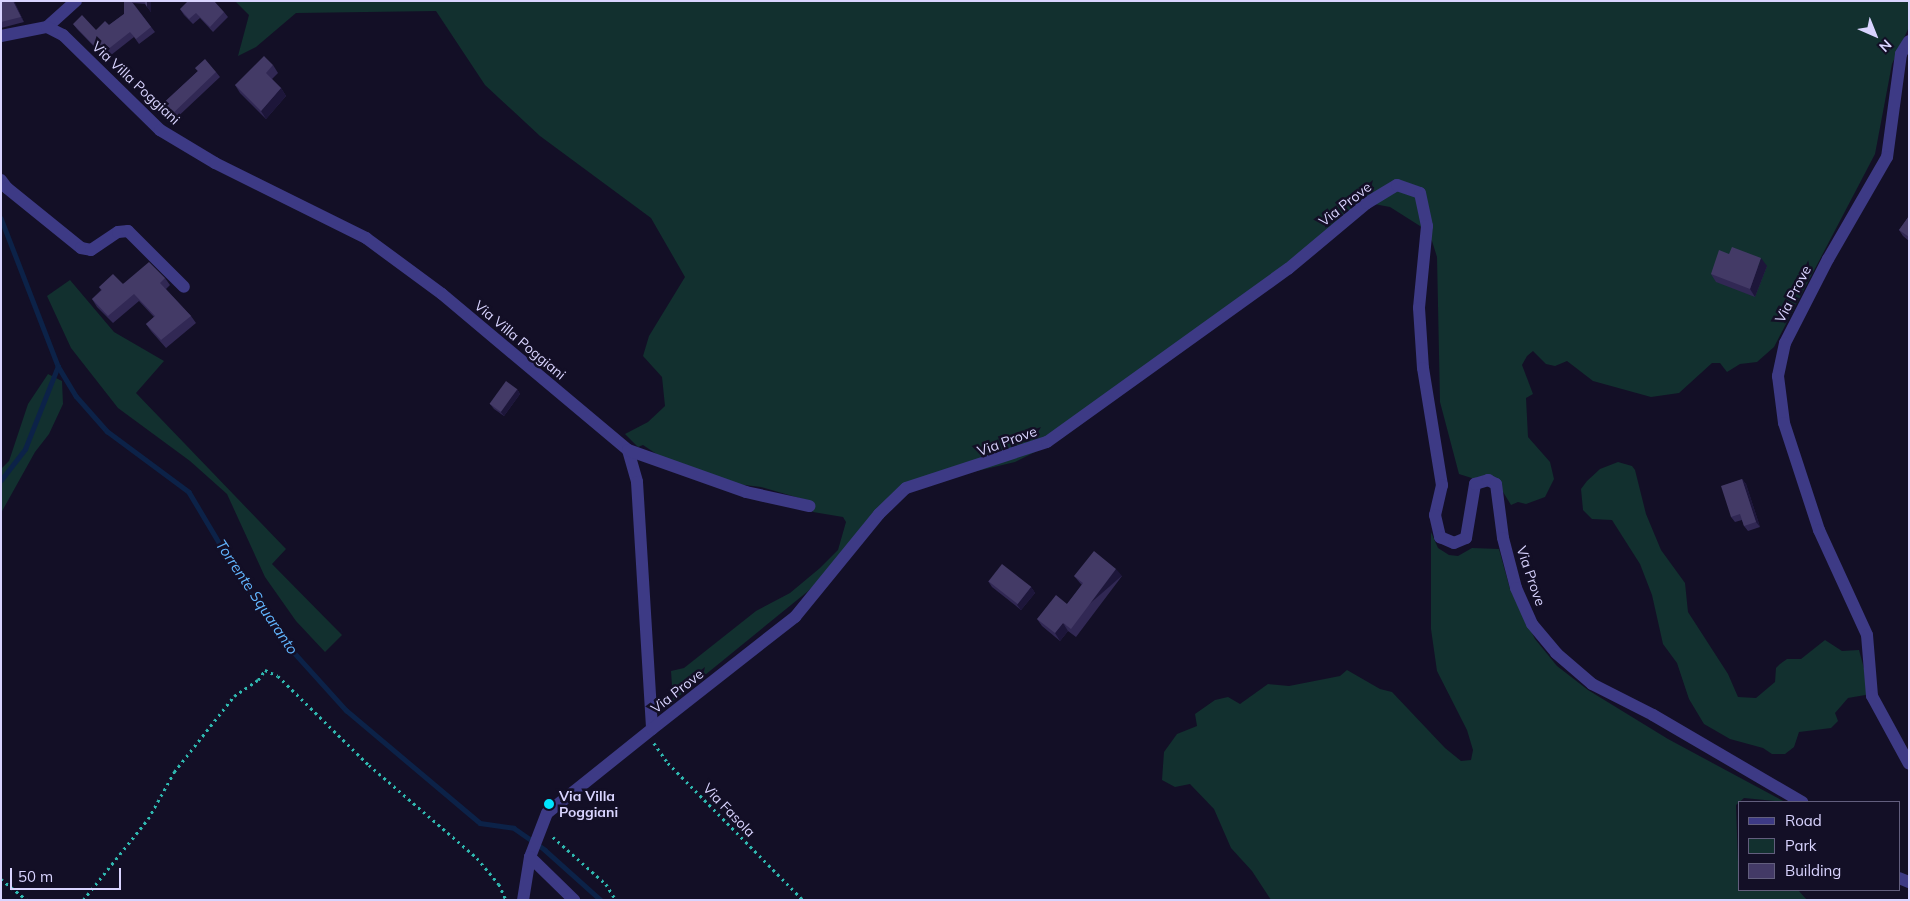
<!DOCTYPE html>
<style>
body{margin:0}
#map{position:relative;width:1910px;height:901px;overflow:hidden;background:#130f26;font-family:Mulish,sans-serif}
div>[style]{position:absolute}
.green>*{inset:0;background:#12302f}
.stream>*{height:4.5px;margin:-2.25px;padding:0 2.25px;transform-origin:2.25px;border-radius:2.25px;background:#0c2248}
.path>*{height:2.5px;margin-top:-1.25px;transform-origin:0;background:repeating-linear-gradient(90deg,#2fb8b0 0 2.5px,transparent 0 6.5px)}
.minor>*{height:12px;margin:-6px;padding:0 6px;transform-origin:6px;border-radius:6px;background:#3d3a85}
.wall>*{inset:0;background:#312854}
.shaded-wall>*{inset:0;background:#1d163a;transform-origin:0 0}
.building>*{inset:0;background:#433a66;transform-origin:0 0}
.dots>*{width:14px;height:14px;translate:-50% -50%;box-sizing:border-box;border:2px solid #130f26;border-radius:50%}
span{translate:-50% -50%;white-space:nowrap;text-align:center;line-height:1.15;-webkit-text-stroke:5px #130f26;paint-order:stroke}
.street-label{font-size:14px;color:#d9d4ff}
.poi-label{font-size:14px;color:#d9d4ff;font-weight:700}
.left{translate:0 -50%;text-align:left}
.water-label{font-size:15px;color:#62b6ff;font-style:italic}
.frame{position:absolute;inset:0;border:2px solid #d9d4ff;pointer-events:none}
.legend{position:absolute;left:1738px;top:801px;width:162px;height:90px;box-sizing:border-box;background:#130f26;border:1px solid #625e7d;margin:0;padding:6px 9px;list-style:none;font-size:15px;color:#d9d4ff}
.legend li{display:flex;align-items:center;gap:10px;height:25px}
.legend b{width:25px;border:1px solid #625e7d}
.north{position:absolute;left:1850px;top:10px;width:50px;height:50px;-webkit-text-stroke:4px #130f26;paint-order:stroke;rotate:136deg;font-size:14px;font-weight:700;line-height:20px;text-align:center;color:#d9d4ff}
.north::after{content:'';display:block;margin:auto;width:18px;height:22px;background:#d9d4ff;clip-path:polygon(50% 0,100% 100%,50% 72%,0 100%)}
.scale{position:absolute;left:10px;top:868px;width:111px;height:22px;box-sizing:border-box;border:2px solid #d9d4ff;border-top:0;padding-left:6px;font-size:15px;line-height:18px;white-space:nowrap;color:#d9d4ff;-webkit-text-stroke:4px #130f26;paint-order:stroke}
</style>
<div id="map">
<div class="green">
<i style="clip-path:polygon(235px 1px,1909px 1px,1909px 27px,1892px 64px,1875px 154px,1774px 347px,1757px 362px,1740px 364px,1727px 372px,1720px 363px,1712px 363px,1679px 393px,1651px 397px,1593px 381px,1567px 361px,1555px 366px,1546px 364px,1533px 351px,1527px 356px,1522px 365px,1533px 394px,1526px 398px,1528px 437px,1550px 462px,1554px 479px,1545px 497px,1526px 504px,1518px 502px,1511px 505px,1500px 487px,1459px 474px,1440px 402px,1437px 257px,1432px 241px,1420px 226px,1390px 207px,1374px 204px,1039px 450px,1015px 462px,901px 489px,836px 564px,807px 592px,673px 701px,671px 671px,684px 668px,756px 611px,790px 593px,820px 568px,838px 550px,846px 522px,843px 517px,813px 512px,813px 502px,761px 487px,728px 483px,658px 455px,643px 445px,638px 447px,625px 434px,648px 422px,665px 406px,662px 377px,643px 356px,649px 336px,685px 277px,651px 218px,540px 136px,485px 85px,436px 11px,296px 13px,256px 47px,238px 56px,249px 15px)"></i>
<i style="clip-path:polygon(70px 280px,114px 332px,164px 361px,136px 393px,286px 549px,272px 564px,342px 635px,325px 652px,296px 621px,265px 577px,227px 494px,190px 461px,118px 408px,71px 348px,47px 296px)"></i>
<i style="clip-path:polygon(48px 374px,62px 381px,63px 404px,49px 434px,35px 452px,1px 513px,1px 469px,9px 461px,28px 404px)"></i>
<i style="clip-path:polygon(1618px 462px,1632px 466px,1635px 470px,1646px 514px,1661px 550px,1685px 583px,1688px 612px,1728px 674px,1738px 697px,1756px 698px,1775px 682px,1776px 668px,1780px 664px,1787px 659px,1801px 659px,1825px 640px,1842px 651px,1859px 650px,1871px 694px,1848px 698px,1835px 713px,1838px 721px,1831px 728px,1799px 732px,1794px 747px,1785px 754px,1772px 754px,1763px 748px,1730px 739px,1704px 724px,1689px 699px,1677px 663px,1663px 644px,1652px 595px,1640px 564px,1612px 520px,1592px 519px,1583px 510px,1581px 489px,1587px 481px,1600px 469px)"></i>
<i style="clip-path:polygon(1431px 532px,1438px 548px,1449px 555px,1458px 556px,1472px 548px,1499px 549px,1510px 589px,1535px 639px,1557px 666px,1588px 690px,1668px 739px,1785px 802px,1744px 798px,1736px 805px,1739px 890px,1798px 890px,1807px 900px,1271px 900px,1252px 871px,1231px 848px,1214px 809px,1190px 784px,1175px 787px,1162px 780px,1164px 752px,1177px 734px,1197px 726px,1195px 714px,1215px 700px,1228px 697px,1240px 704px,1268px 684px,1289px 686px,1340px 676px,1347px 670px,1380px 689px,1392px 692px,1445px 748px,1461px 761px,1471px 760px,1473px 750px,1467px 730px,1437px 671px,1431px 629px)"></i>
</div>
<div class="stream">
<i style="left:1px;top:218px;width:159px;rotate:68.9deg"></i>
<i style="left:58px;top:366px;width:35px;rotate:59deg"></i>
<i style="left:76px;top:396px;width:47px;rotate:48.5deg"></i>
<i style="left:107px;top:431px;width:102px;rotate:36.6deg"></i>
<i style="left:189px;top:492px;width:109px;rotate:59.2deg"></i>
<i style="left:245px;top:586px;width:77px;rotate:54deg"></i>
<i style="left:290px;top:648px;width:84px;rotate:47.9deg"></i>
<i style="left:346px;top:710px;width:175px;rotate:40.1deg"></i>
<i style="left:480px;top:823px;width:34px;rotate:8deg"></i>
<i style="left:514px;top:828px;width:38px;rotate:35deg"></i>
<i style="left:545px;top:850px;width:75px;rotate:41.8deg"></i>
<i style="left:1px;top:480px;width:39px;rotate:-52deg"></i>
<i style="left:25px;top:449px;width:89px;rotate:-68.3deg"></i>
</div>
<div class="path">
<i style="left:654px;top:743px;width:24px;rotate:55deg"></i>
<i style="left:668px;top:763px;width:192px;rotate:45.4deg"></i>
<i style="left:553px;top:837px;width:71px;rotate:41.6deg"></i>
<i style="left:606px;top:884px;width:19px;rotate:58deg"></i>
<i style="left:1px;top:879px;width:33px;rotate:39deg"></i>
<i style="left:83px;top:900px;width:104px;rotate:-51.3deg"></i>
<i style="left:148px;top:819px;width:54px;rotate:-61deg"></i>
<i style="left:174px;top:772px;width:97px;rotate:-51.7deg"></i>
<i style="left:234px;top:696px;width:29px;rotate:-34deg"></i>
<i style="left:258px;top:680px;width:12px;rotate:-55deg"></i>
<i style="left:265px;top:670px;width:14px;rotate:25deg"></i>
<i style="left:278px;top:676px;width:127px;rotate:44.4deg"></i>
<i style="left:369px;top:765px;width:143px;rotate:40.7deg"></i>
<i style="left:477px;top:858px;width:34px;rotate:50deg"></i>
<i style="left:499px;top:884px;width:17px;rotate:66deg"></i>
</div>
<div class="minor">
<i style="left:47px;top:27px;width:39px;rotate:-42deg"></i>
<i style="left:1px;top:36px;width:47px;rotate:-11.1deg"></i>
<i style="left:47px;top:27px;width:18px;rotate:27deg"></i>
<i style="left:63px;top:35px;width:136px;rotate:44.4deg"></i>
<i style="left:160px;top:130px;width:64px;rotate:31deg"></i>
<i style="left:215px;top:163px;width:169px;rotate:26.4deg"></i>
<i style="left:366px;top:238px;width:94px;rotate:36.4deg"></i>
<i style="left:442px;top:294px;width:243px;rotate:40deg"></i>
<i style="left:628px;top:450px;width:33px;rotate:74deg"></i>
<i style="left:637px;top:482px;width:247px;rotate:86.5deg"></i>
<i style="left:652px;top:729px;width:134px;rotate:141.3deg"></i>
<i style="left:547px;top:813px;width:47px;rotate:111.1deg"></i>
<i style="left:530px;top:857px;width:44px;rotate:99.2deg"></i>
<i style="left:1909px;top:41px;width:15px;rotate:122deg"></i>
<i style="left:1901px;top:54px;width:104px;rotate:97.7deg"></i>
<i style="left:1887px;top:157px;width:118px;rotate:120deg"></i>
<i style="left:1828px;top:259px;width:94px;rotate:117.1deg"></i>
<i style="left:1785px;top:343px;width:34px;rotate:102deg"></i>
<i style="left:1778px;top:376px;width:47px;rotate:82.7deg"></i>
<i style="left:1784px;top:423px;width:113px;rotate:71.9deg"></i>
<i style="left:1819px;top:530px;width:115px;rotate:65.4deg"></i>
<i style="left:1867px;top:635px;width:61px;rotate:85.3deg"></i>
<i style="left:1872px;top:696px;width:77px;rotate:61.4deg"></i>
<i style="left:1px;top:180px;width:10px;rotate:53deg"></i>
<i style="left:7px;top:188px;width:95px;rotate:39deg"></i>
<i style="left:81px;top:248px;width:10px;rotate:11deg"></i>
<i style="left:91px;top:250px;width:32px;rotate:-34deg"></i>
<i style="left:118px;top:232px;width:10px;rotate:-6deg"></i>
<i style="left:128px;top:231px;width:79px;rotate:45deg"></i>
<i style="left:628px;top:450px;width:125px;rotate:19.6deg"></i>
<i style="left:746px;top:492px;width:65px;rotate:12.5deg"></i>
<i style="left:652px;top:729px;width:182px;rotate:-38.1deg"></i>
<i style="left:795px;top:617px;width:133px;rotate:-50.8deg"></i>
<i style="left:879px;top:514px;width:37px;rotate:-44deg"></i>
<i style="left:906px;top:488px;width:148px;rotate:-18.1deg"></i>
<i style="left:1047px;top:442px;width:297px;rotate:-35.7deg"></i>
<i style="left:1288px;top:269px;width:103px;rotate:-39.9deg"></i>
<i style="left:1367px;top:203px;width:35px;rotate:-31deg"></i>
<i style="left:1397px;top:185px;width:24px;rotate:19deg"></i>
<i style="left:1420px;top:193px;width:34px;rotate:78deg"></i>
<i style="left:1427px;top:226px;width:82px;rotate:95.6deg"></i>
<i style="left:1419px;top:308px;width:60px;rotate:86.2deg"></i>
<i style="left:1423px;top:368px;width:119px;rotate:80.8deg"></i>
<i style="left:1442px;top:485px;width:31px;rotate:103deg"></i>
<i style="left:1435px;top:515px;width:23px;rotate:77deg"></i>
<i style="left:1440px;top:537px;width:15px;rotate:23deg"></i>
<i style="left:1454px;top:543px;width:13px;rotate:-23deg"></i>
<i style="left:1466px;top:538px;width:55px;rotate:-80.5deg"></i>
<i style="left:1475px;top:484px;width:14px;rotate:-17deg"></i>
<i style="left:1488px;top:480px;width:9px;rotate:27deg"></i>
<i style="left:1496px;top:484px;width:54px;rotate:82.6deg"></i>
<i style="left:1503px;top:538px;width:52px;rotate:75.4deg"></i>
<i style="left:1516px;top:588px;width:39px;rotate:66deg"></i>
<i style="left:1532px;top:624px;width:38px;rotate:50deg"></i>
<i style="left:1556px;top:653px;width:48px;rotate:40.7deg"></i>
<i style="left:1592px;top:684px;width:68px;rotate:26.9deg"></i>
<i style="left:1653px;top:715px;width:173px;rotate:30.3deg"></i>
<i style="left:530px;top:857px;width:62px;rotate:44.3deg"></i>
<i style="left:1899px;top:878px;width:11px;rotate:22deg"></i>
</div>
<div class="wall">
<i style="clip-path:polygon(1px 1px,14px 1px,24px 22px,1px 28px)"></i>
<i style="clip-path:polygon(124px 1px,151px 1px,151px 12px,145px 4px,133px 3px,155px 32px,139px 44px,134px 37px,106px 59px,77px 29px,73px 24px,96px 30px,109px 25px,124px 14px)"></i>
<i style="clip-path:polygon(180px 9px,224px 12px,228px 17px,213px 32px,200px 18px,193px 24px,184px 15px)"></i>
<i style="clip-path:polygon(273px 65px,278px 73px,272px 79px,281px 88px,286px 96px,266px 119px,240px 93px,235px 85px)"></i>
<i style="clip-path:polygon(195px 68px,216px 72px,220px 77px,170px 124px,161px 115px,157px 109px,198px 71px)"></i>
<i style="clip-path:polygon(1909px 216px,1909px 241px,1903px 236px,1899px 230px)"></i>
<i style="clip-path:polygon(1767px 266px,1755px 297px,1716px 282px,1711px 274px)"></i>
<i style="clip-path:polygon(165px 278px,170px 285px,166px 289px,191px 316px,196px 323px,166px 348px,151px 331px,146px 324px,154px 317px,139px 301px,113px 323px,97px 307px,92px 299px,101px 290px,99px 287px)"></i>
<i style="clip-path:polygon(517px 389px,520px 394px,504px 416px,494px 409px,490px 404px)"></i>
<i style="clip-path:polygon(1742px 479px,1746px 484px,1760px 527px,1748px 531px,1744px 526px,1742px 520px,1735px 522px,1731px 517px)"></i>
<i style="clip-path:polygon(1074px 576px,1122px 576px,1076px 637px,1068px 631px,1060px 641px,1042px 626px,1037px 619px,1067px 604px,1082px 585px,1080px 583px)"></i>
<i style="clip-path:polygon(988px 581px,1031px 587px,1035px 593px,1021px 610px,992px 587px)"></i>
</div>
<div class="shaded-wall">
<i style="clip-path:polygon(13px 1px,14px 1px,24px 22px,21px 17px)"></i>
<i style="clip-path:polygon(147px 1px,151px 1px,151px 12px,147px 7px)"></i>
<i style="clip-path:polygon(281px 88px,286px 96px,266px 119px,261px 111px)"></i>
<i style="clip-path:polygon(1761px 258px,1767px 266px,1755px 297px,1750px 289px)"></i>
<i style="clip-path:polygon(517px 389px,520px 394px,504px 416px,500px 411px)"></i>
<i style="clip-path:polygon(1742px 479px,1746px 484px,1760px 527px,1756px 522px)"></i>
<i style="left:1116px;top:569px;width:9px;height:75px;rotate:49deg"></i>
<i style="clip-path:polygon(1031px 587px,1035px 593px,1021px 610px,1017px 605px)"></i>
<i style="clip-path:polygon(1063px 623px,1068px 631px,1060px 641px,1055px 633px)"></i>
</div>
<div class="building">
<i style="clip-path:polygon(1px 1px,13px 1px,21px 17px,1px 22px)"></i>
<i style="clip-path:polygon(124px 1px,131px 1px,151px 27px,136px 39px,130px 32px,102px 54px,73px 24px,82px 15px,96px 30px,105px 21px,109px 25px,124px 14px)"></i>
<i style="clip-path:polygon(144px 1px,147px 1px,147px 7px)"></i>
<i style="clip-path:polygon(188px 1px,214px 1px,224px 12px,210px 27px,196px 13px,189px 19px,180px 9px)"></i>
<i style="clip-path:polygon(264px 56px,273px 65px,266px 73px,281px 88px,261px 111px,235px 85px)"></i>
<i style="clip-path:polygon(205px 59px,216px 72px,167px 119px,157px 109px,198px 71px,195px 68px)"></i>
<i style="clip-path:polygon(1909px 216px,1909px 237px,1899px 230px)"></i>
<i style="clip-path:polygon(1732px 247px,1761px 258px,1750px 289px,1711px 274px,1719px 250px,1729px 254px)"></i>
<i style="clip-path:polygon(149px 262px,165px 278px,160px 283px,191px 316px,161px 340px,146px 324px,155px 316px,134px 294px,108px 316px,92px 299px,102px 290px,99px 287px,113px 274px,123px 284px)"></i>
<i style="left:506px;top:381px;width:14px;height:28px;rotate:36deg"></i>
<i style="clip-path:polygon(1742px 479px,1756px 522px,1744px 526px,1740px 514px,1731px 517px,1721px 486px)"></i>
<i style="clip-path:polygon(1094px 551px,1116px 569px,1071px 629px,1063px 623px,1055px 633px,1037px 619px,1056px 595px,1067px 604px,1083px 583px,1074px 576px)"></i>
<i style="left:1002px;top:564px;width:37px;height:22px;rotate:38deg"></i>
</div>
<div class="dots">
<i style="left:549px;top:804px;background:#00e5ff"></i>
</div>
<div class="street-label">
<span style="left:136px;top:83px;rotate:43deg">Via Villa Poggiani</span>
<span style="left:1345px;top:204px;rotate:-38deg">Via Prove</span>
<span style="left:1793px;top:294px;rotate:-63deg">Via Prove</span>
<span style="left:520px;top:340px;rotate:40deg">Via Villa Poggiani</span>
<span style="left:1007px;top:441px;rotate:-20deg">Via Prove</span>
<span style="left:1531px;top:576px;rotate:71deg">Via Prove</span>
<span style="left:677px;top:691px;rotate:-38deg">Via Prove</span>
<span style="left:729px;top:810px;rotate:46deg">Via Fasola</span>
</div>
<div class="poi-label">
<span class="left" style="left:559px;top:804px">Via Villa<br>Poggiani</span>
</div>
<div class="water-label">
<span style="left:257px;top:597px;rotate:56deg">Torrente Squaranto</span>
</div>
<div class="frame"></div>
<ul class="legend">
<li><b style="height:6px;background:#3d3a85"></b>Road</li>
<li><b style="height:14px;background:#12302f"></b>Park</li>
<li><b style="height:14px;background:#433a66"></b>Building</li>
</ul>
<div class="north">N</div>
<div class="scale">50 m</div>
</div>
